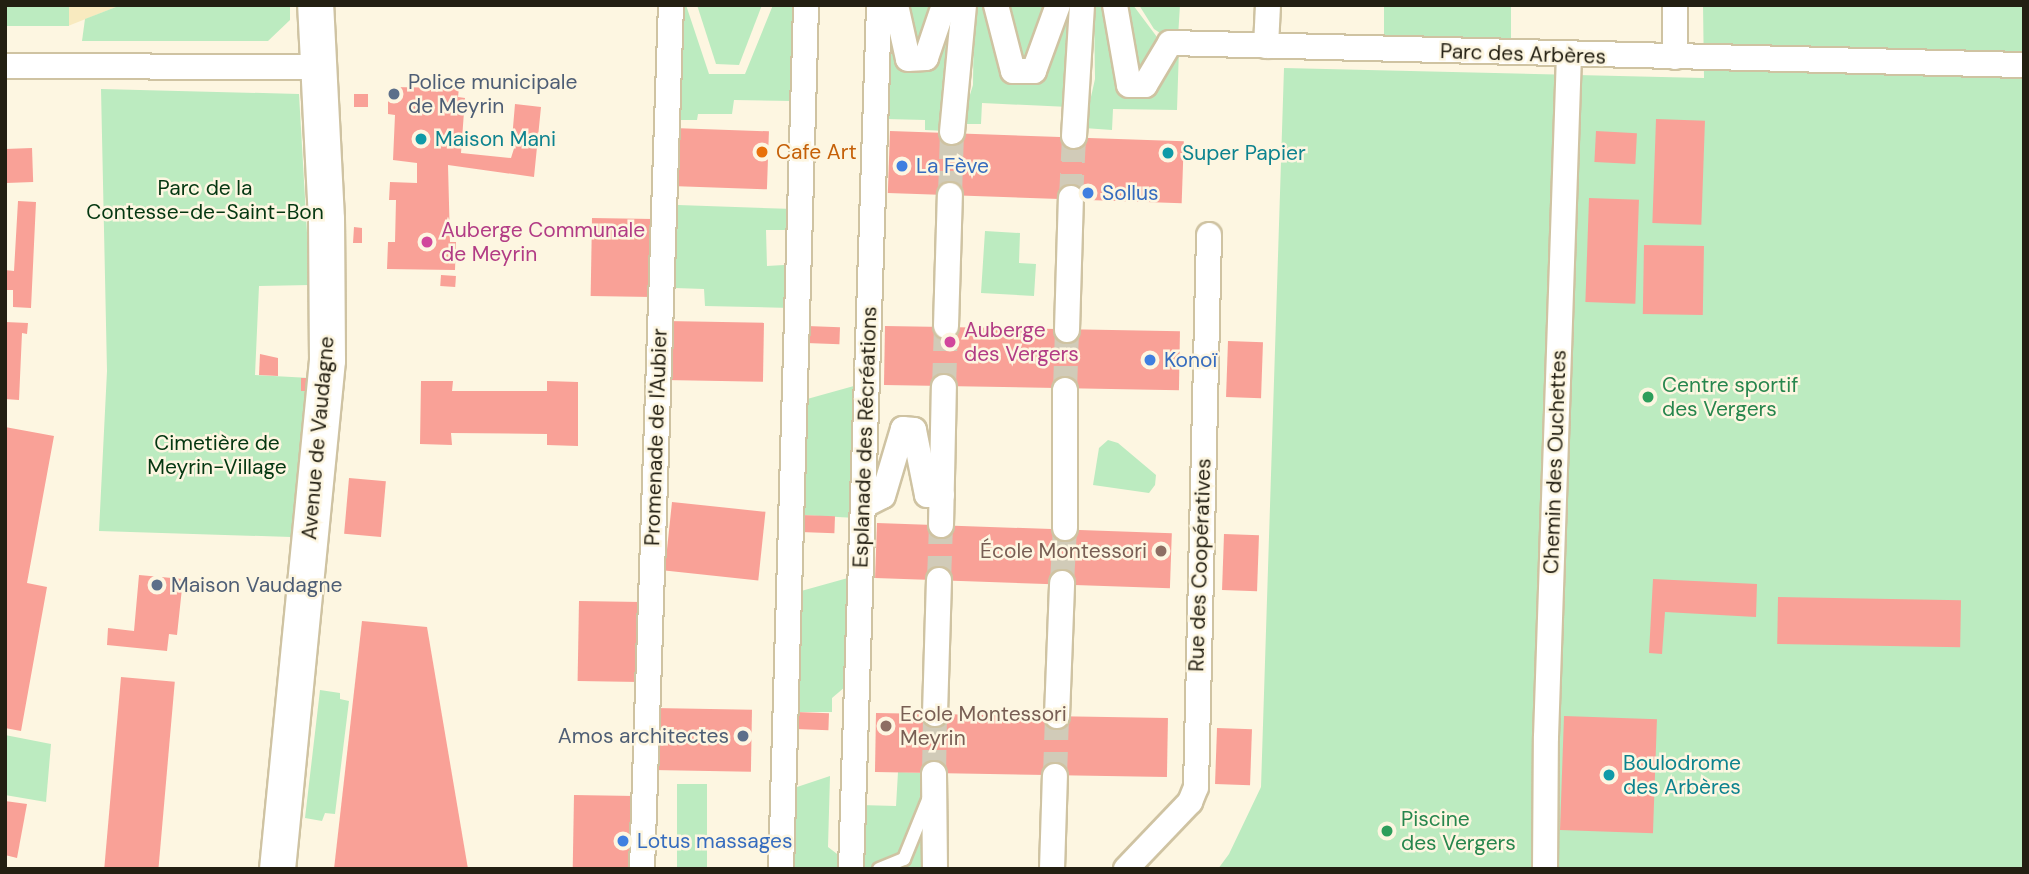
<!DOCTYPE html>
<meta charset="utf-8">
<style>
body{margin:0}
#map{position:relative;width:2029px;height:874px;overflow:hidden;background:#fdf6e1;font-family:"DM Sans",sans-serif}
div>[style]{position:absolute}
.built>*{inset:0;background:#f8eabf}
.green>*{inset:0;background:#bcebc0;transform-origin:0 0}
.building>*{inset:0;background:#f9a197;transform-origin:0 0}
.street-tunnel>*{height:24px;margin-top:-12px;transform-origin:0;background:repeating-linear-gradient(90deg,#d1cbb8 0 24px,transparent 0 36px)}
.roads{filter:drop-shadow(2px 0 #cfc3a2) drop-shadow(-2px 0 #cfc3a2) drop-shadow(0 2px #cfc3a2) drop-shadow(0 -2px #cfc3a2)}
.lane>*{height:12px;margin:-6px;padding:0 6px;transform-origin:6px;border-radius:6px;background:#fff}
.street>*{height:24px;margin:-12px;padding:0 12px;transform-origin:12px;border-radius:12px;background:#fff}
.secondary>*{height:35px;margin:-17.5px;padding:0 17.5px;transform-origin:17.5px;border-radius:17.5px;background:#fff}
.dots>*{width:19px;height:19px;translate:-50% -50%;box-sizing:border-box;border:4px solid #fdf6e1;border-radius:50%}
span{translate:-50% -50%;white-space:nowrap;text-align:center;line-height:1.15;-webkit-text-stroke:5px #fdf6e1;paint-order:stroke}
.street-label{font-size:21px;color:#231f12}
.service-label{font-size:21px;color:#4e5e75}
.left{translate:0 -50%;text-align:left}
.right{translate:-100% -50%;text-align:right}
.culture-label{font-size:21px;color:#0d838f}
.food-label{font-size:21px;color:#c56008}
.shop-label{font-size:21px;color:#366cbe}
.park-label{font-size:21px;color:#043711}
.hotel-label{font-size:21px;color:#b23c85}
.leisure-label{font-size:21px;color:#27864d}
.education-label{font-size:21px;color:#785e54}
.frame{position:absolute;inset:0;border:7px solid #231f12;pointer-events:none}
</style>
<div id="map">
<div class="built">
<i style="clip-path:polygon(69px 5px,169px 5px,121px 5px,68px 26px)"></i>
</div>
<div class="green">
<i style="left:5px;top:5px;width:64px;height:21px"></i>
<i style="clip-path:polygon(121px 5px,290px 5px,290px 20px,268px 41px,82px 41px,85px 19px)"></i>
<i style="clip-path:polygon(677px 5px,686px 5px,709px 74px,745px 74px,773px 5px,801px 5px,792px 101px,734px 100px,732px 114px,698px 114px,697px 120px,670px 120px)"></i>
<i style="clip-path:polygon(697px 5px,762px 5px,739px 65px,716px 64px)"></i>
<i style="clip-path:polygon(884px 5px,902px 62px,959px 5px,946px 131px,925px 130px,925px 120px,886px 119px)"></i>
<i style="clip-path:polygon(901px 5px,937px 5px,921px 53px,911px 53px)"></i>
<i style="clip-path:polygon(974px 5px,991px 5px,1008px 75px,1037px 76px,1063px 5px,1078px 5px,1069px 107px,982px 103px,981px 124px,961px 124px,973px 85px)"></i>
<i style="clip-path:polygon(1002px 5px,1053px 5px,1030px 65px,1016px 65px)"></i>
<i style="clip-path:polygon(1094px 5px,1109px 5px,1124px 89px,1179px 48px,1177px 110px,1113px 109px,1112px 130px,1084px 128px,1095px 79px)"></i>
<i style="clip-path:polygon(1121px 5px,1133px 5px,1163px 45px,1133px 79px)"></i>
<i style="clip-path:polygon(1139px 5px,1180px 5px,1178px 37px,1166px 37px,1154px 29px)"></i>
<i style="left:1384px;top:5px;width:127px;height:38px"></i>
<i style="clip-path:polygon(1703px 5px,2024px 5px,2024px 869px,1218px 869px,1229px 854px,1261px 787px,1284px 68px,1704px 78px)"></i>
<i style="clip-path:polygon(101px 89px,299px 94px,310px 285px,259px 286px,255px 375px,310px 378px,291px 537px,99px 531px,107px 371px)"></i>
<i style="clip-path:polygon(678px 205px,794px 209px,788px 230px,766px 230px,767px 266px,784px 265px,792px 275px,791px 308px,705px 306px,704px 289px,675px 288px)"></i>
<i style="clip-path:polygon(985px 231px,1020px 233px,1019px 263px,1036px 264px,1034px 296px,981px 293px)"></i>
<i style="clip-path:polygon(861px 384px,856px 518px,802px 515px,800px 401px)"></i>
<i style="clip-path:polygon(1108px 440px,1118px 443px,1156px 475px,1155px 485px,1149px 493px,1093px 485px,1099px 448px)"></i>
<i style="clip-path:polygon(855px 576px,852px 681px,832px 698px,832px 712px,790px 712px,794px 593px)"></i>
<i style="clip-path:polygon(320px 690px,340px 693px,340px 699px,349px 701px,335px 814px,325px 813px,322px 821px,305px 818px)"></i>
<i style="clip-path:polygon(5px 735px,51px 744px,46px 802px,5px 795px)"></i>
<i style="clip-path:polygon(898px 772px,923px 773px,931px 869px,858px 869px,860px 805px,896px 806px)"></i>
<i style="clip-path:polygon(830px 776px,828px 847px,845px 860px,845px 869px,786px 869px,788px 790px)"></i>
<i style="left:677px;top:784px;width:30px;height:85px"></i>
</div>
<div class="building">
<i style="clip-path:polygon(388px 87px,459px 88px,458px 97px,465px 98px,461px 153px,511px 158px,517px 139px,512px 139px,515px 104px,541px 107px,534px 177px,448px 165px,450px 242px,456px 242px,455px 270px,387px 269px,388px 242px,395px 242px,396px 200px,389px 200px,390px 182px,417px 183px,417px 163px,393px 160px,395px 115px,388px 114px)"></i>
<i style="left:354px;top:94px;width:14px;height:13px"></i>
<i style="left:1656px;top:119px;width:49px;height:104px;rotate:2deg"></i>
<i style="left:673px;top:128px;width:96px;height:58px;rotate:2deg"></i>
<i style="left:890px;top:131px;width:294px;height:62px;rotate:2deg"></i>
<i style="left:1596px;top:131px;width:41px;height:31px;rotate:3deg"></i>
<i style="left:32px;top:148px;width:34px;height:27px;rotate:88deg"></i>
<i style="left:1589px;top:198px;width:50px;height:104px;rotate:2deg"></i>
<i style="clip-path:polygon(18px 201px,36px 202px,31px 308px,13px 307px,13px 290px,5px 290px,5px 270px,14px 271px)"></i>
<i style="left:592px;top:218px;width:61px;height:78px;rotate:1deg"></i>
<i style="clip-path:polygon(354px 227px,362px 228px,362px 243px,353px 243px)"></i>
<i style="left:1644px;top:245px;width:60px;height:69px;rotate:1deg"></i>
<i style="left:441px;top:275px;width:15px;height:11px;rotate:4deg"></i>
<i style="left:666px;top:321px;width:98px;height:59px;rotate:1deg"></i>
<i style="clip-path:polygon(5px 322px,28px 323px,27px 334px,22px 333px,19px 400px,5px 399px)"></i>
<i style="left:807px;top:326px;width:33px;height:17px;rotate:2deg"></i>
<i style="left:885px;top:326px;width:295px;height:59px;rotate:1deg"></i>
<i style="left:1228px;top:341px;width:35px;height:56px;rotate:2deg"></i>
<i style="clip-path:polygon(260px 354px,278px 358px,278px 376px,259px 375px)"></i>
<i style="left:301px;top:378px;width:9px;height:13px"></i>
<i style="clip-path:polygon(421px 381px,453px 381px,452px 391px,547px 391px,547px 381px,578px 382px,578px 446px,547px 445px,547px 434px,451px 433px,452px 445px,420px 444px)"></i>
<i style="clip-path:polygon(5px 427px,54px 436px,27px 583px,47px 587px,21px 731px,5px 728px)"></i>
<i style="left:349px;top:478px;width:37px;height:56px;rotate:5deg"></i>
<i style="left:672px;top:502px;width:94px;height:69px;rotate:6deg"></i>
<i style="left:801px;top:515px;width:34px;height:17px;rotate:2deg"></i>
<i style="left:877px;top:523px;width:295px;height:55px;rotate:2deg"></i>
<i style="left:1224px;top:534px;width:35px;height:56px;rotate:2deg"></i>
<i style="clip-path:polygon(139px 575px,183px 579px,177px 635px,169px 634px,167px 651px,107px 645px,108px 628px,134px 631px)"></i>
<i style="clip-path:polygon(1653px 579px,1757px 584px,1756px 617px,1665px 612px,1662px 654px,1649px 653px)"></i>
<i style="left:1778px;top:597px;width:183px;height:47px;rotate:1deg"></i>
<i style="left:579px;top:601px;width:62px;height:80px;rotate:1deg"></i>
<i style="clip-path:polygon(362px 621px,427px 627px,468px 869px,334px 869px)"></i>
<i style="left:121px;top:677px;width:54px;height:193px;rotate:5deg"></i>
<i style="left:654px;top:708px;width:98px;height:62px;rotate:1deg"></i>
<i style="left:796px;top:712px;width:33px;height:17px;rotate:2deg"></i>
<i style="left:876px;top:713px;width:292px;height:59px;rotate:1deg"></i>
<i style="left:1564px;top:716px;width:93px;height:114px;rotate:2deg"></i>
<i style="left:1217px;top:728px;width:35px;height:56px;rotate:2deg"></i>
<i style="left:574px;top:795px;width:61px;height:74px;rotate:1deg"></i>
<i style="clip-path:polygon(5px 801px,27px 804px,17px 858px,5px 855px)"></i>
</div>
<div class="street-tunnel">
<i style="left:950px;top:195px;width:63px;rotate:-88.2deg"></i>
<i style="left:1071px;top:198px;width:62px;rotate:-87.2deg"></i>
<i style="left:944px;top:387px;width:61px;rotate:-88.1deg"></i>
<i style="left:1065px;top:390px;width:60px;rotate:-88.1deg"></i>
<i style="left:939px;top:580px;width:55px;rotate:-87.9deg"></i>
<i style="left:1062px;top:583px;width:55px;rotate:-86.9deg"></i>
<i style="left:934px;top:774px;width:60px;rotate:-89deg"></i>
<i style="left:1055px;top:776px;width:60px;rotate:-88.1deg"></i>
</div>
<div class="roads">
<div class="lane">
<i style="left:879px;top:869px;width:27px;rotate:-22deg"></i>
<i style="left:904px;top:859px;width:64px;rotate:-67.9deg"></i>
</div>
<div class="street">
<i style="left:896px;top:5px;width:55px;rotate:77.5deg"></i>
<i style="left:908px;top:59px;width:18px;rotate:-3deg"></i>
<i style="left:926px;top:58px;width:56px;rotate:-71.2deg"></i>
<i style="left:996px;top:5px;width:68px;rotate:75.6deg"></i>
<i style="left:1013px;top:71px;width:21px"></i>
<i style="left:1034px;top:71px;width:70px;rotate:-70deg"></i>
<i style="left:1115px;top:5px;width:81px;rotate:80.1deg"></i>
<i style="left:1129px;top:85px;width:16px"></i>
<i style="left:1145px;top:85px;width:49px;rotate:-59.2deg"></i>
<i style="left:1170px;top:43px;width:854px;rotate:1.48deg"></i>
<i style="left:1266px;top:46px;width:41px;rotate:-87.2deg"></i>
<i style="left:1675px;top:57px;width:52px;rotate:-90deg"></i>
<i style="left:5px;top:66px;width:312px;rotate:0.2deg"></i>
<i style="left:952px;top:132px;width:128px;rotate:-84.6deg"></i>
<i style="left:1074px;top:136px;width:131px;rotate:-86.5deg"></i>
<i style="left:946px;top:326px;width:131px;rotate:-88.3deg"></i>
<i style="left:1067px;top:330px;width:132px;rotate:-88.3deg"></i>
<i style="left:863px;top:506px;width:22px;rotate:-27deg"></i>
<i style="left:883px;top:496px;width:70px;rotate:-73.4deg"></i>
<i style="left:903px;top:429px;width:11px;rotate:5deg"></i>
<i style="left:914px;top:430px;width:66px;rotate:78.7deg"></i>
<i style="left:927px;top:495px;width:15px"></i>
<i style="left:941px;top:525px;width:138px;rotate:-88.8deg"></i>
<i style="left:1065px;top:528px;width:138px;rotate:-90deg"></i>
<i style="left:935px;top:714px;width:134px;rotate:-88.3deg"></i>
<i style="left:1057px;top:716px;width:133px;rotate:-87.8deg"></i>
<i style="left:934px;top:774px;width:95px;rotate:89.4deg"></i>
<i style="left:642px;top:869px;width:864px;rotate:-88.08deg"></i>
<i style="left:781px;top:869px;width:864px;rotate:-88.34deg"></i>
<i style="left:851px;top:869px;width:864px;rotate:-88.14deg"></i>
<i style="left:1052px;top:869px;width:93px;rotate:-88.2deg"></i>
<i style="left:1126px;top:869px;width:93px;rotate:-46.3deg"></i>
<i style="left:1190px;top:802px;width:16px;rotate:-68deg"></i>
<i style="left:1196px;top:787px;width:552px;rotate:-88.65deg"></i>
<i style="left:1545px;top:869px;width:132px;rotate:-89.6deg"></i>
<i style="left:1546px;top:737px;width:681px;rotate:-88.07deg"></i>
</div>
<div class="secondary">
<i style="left:277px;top:869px;width:511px;rotate:-84.39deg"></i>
<i style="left:327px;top:360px;width:141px;rotate:-90.4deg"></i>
<i style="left:326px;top:219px;width:214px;rotate:-92.9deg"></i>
</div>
</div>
<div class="dots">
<i style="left:394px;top:94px;background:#5c6f8a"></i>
<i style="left:421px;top:139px;background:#0f9aa8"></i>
<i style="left:762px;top:152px;background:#e8710a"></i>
<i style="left:1168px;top:153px;background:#0f9aa8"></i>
<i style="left:902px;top:166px;background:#3f7fe0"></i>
<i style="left:1088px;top:193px;background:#3f7fe0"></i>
<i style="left:427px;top:242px;background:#d1479c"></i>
<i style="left:950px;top:342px;background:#d1479c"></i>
<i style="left:1150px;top:360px;background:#3f7fe0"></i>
<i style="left:1648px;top:397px;background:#2e9e5b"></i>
<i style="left:1161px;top:551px;background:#8d6e63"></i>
<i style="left:157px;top:585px;background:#5c6f8a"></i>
<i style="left:886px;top:726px;background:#8d6e63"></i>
<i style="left:743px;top:736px;background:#5c6f8a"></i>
<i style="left:1609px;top:775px;background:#0f9aa8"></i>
<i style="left:1387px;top:831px;background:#2e9e5b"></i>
<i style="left:623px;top:841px;background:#3f7fe0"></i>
</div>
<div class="street-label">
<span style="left:1523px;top:54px;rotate:2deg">Parc des Arbères</span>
<span style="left:656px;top:437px;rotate:-88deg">Promenade de l'Aubier</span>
<span style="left:865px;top:437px;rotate:-88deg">Esplanade des Récréations</span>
<span style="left:318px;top:438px;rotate:-85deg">Avenue de Vaudagne</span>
<span style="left:1555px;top:462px;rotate:-88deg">Chemin des Ouchettes</span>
<span style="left:1200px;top:565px;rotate:-88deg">Rue des Coopératives</span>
</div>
<div class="service-label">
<span class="left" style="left:408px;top:94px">Police municipale<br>de Meyrin</span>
<span class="left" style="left:171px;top:585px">Maison Vaudagne</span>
<span class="right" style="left:729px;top:736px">Amos architectes</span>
</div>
<div class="culture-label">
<span class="left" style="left:435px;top:139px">Maison Mani</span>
<span class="left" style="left:1182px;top:153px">Super Papier</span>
<span class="left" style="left:1623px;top:775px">Boulodrome<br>des Arbères</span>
</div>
<div class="food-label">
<span class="left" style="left:776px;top:152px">Cafe Art</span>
</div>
<div class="shop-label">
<span class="left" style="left:916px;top:166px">La Fève</span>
<span class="left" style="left:1102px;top:193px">Sollus</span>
<span class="left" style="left:1164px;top:360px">Konoï</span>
<span class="left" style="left:637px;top:841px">Lotus massages</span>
</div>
<div class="park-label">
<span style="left:205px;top:200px">Parc de la<br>Contesse-de-Saint-Bon</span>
<span style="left:217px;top:455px">Cimetière de<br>Meyrin-Village</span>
</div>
<div class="hotel-label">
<span class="left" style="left:441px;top:242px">Auberge Communale<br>de Meyrin</span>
<span class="left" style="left:964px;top:342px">Auberge<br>des Vergers</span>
</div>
<div class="leisure-label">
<span class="left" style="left:1662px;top:397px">Centre sportif<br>des Vergers</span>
<span class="left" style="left:1401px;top:831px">Piscine<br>des Vergers</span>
</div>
<div class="education-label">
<span class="right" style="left:1147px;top:551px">École Montessori</span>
<span class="left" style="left:900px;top:726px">Ecole Montessori<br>Meyrin</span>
</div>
<div class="frame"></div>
</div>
